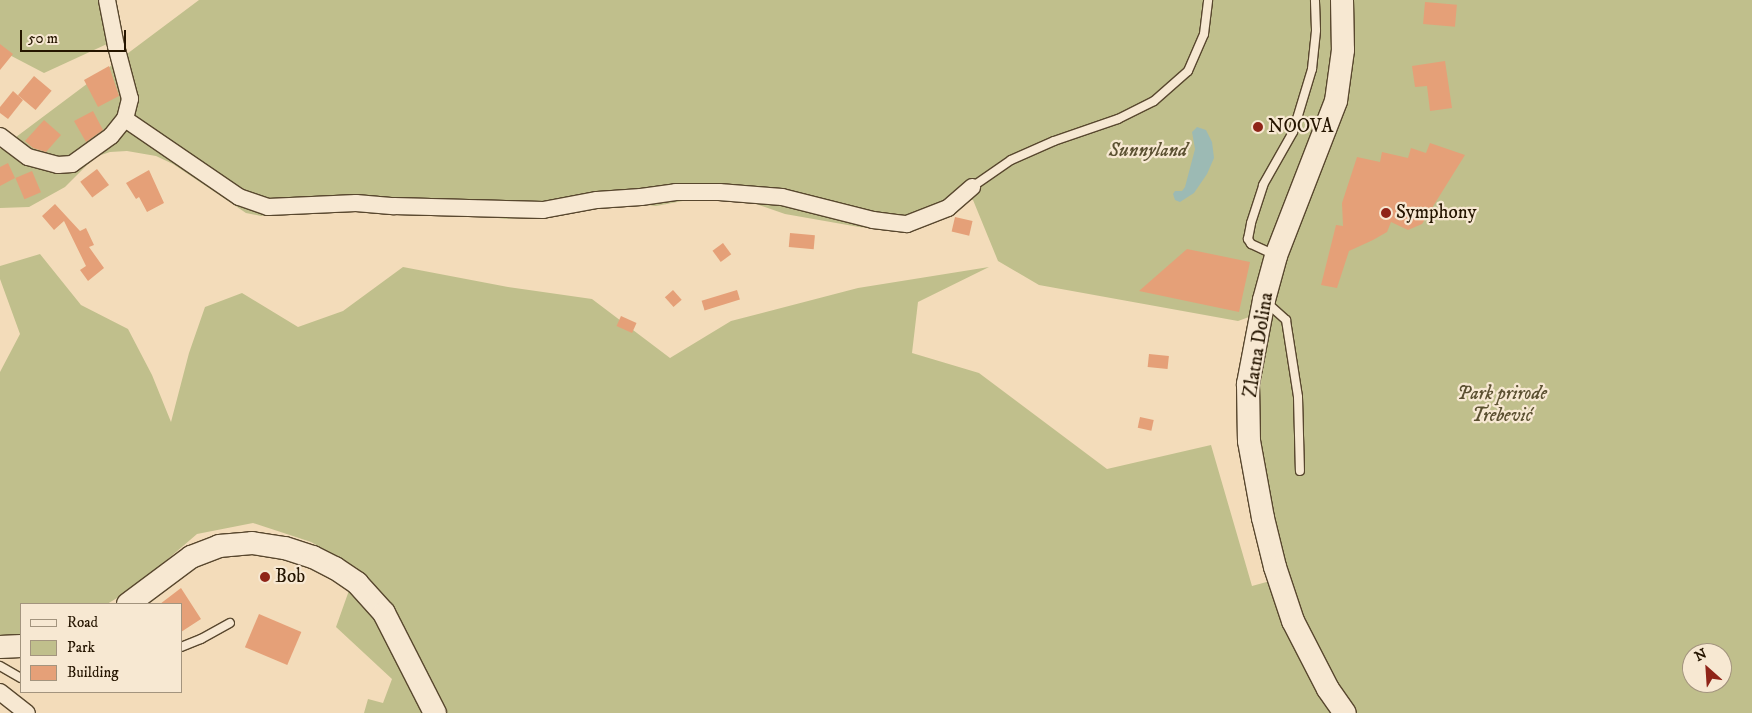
<!DOCTYPE html>
<meta charset="utf-8">
<style>
body{margin:0}
#map{position:relative;width:1752px;height:713px;overflow:hidden;background:#f3dcba;font-family:"IM FELL DW Pica",serif}
div>[style]{position:absolute}
.green>*{inset:0;background:#c0bf8c}
.water>*{inset:0;background:#9cbab4}
.building>*{inset:0;background:#e5a078;transform-origin:0 0}
.roads{filter:drop-shadow(1px 0 #58472e) drop-shadow(-1px 0 #58472e) drop-shadow(0 1px #58472e) drop-shadow(0 -1px #58472e)}
.lane>*{height:8px;margin:-4px;padding:0 4px;transform-origin:4px;border-radius:4px;background:#f7e8d2}
.street>*{height:16px;margin:-8px;padding:0 8px;transform-origin:8px;border-radius:8px;background:#f7e8d2}
.secondary>*{height:22px;margin:-11px;padding:0 11px;transform-origin:11px;border-radius:11px;background:#f7e8d2}
.dots>*{width:14px;height:14px;translate:-50% -50%;box-sizing:border-box;border:2px solid #f7e8d2;border-radius:50%}
span{translate:-50% -50%;white-space:nowrap;text-align:center;line-height:1.15;-webkit-text-stroke:4.5px #f7e8d2;paint-order:stroke}
.poi-label{font-size:19px;color:#251500}
.left{translate:0 -50%;text-align:left}
.park-label{font-size:19px;color:#5b5031;font-style:italic}
.street-label{font-size:19px;color:#251500}
.legend{position:absolute;left:20px;top:603px;width:162px;height:90px;box-sizing:border-box;background:#f7e8d2;border:1px solid #a3947e;margin:0;padding:6px 9px;list-style:none;font-size:15px;color:#251500}
.legend li{display:flex;align-items:center;gap:10px;height:25px}
.legend b{width:25px;border:1px solid #a3947e}
.north{position:absolute;left:1682px;top:643px;width:50px;height:50px;box-sizing:border-box;background:#f7e8d2;border:1px solid #a3947e;border-radius:50%;rotate:334deg;font-size:14px;font-weight:700;line-height:20px;text-align:center;color:#251500}
.north::after{content:'';display:block;margin:auto;width:18px;height:22px;background:#8f2418;clip-path:polygon(50% 0,100% 100%,50% 72%,0 100%)}
.scale{position:absolute;left:20px;top:30px;width:106px;height:22px;box-sizing:border-box;border:2px solid #251500;border-top:0;padding-left:6px;font-size:15px;line-height:18px;white-space:nowrap;color:#251500;-webkit-text-stroke:4px #f7e8d2;paint-order:stroke}
</style>
<div id="map">
<div class="green">
<i style="clip-path:polygon(0 0,100px 0,107px 44px,44px 73px,0 50px)"></i>
<i style="clip-path:polygon(evenodd,199px 0,1752px 0,1752px 713px,364px 713px,368px 699px,383px 703px,392px 679px,336px 627px,357px 568px,311px 542px,253px 523px,197px 534px,134px 588px,107px 604px,21px 604px,21px 635px,0 637px,0 372px,20px 334px,0 279px,0 266px,40px 254px,81px 305px,128px 329px,152px 375px,171px 422px,189px 353px,205px 307px,242px 293px,298px 327px,343px 311px,403px 267px,508px 287px,592px 299px,670px 358px,731px 321px,858px 288px,989px 267px,918px 302px,912px 353px,979px 373px,1107px 469px,1211px 445px,1252px 586px,1278px 579px,1251px 382px,1280px 231px,1262px 262px,1249px 317px,1238px 321px,1039px 285px,998px 261px,973px 200px,960px 200px,890px 230px,859px 227px,785px 214px,742px 199px,704px 197px,656px 206px,617px 202px,533px 217px,505px 219px,462px 213px,309px 210px,261px 216px,246px 213px,173px 164px,156px 156px,127px 151px,110px 152px,98px 156px,88px 164px,65px 187px,29px 207px,0 208px,0 149px,199px 0,1692px 653px,1722px 653px,1722px 683px,1692px 683px,1692px 653px)"></i>
</div>
<div class="water">
<i style="clip-path:polygon(1197px 127px,1206px 130px,1212px 142px,1214px 158px,1207px 174px,1194px 193px,1180px 202px,1175px 200px,1173px 194px,1175px 191px,1182px 191px,1185px 187px,1195px 149px,1192px 132px)"></i>
</div>
<div class="building">
<i style="left:1425px;top:2px;width:32px;height:22px;rotate:5deg"></i>
<i style="clip-path:polygon(0 44px,13px 54px,0 70px)"></i>
<i style="clip-path:polygon(1445px 61px,1452px 108px,1430px 111px,1427px 86px,1415px 87px,1412px 66px)"></i>
<i style="clip-path:polygon(109px 66px,119px 96px,98px 107px,84px 80px)"></i>
<i style="left:34px;top:76px;width:23px;height:25px;rotate:40deg"></i>
<i style="clip-path:polygon(13px 91px,23px 100px,8px 119px,0 113px,0 107px)"></i>
<i style="clip-path:polygon(93px 111px,103px 130px,86px 142px,74px 121px)"></i>
<i style="clip-path:polygon(44px 120px,61px 135px,46px 152px,33px 148px,25px 141px)"></i>
<i style="clip-path:polygon(1430px 143px,1465px 155px,1422px 224px,1408px 230px,1391px 222px,1387px 232px,1373px 240px,1349px 251px,1337px 288px,1321px 285px,1336px 225px,1343px 226px,1342px 203px,1357px 157px,1380px 162px,1382px 152px,1408px 158px,1411px 148px,1426px 153px)"></i>
<i style="clip-path:polygon(8px 163px,15px 178px,0 186px,0 167px)"></i>
<i style="left:97px;top:169px;width:20px;height:21px;rotate:53deg"></i>
<i style="clip-path:polygon(149px 170px,164px 203px,147px 212px,139px 197px,136px 199px,126px 183px)"></i>
<i style="left:32px;top:171px;width:23px;height:18px;rotate:67deg"></i>
<i style="clip-path:polygon(55px 204px,80px 231px,86px 228px,94px 245px,89px 247px,104px 268px,88px 281px,80px 270px,86px 266px,64px 221px,54px 230px,42px 216px)"></i>
<i style="left:955px;top:217px;width:18px;height:15px;rotate:13deg"></i>
<i style="left:790px;top:233px;width:25px;height:14px;rotate:5deg"></i>
<i style="left:723px;top:243px;width:14px;height:13px;rotate:54deg"></i>
<i style="clip-path:polygon(1187px 249px,1250px 262px,1239px 312px,1139px 291px)"></i>
<i style="left:673px;top:290px;width:13px;height:11px;rotate:48deg"></i>
<i style="left:737px;top:290px;width:10px;height:37px;rotate:73deg"></i>
<i style="left:621px;top:316px;width:17px;height:11px;rotate:24deg"></i>
<i style="left:1149px;top:354px;width:20px;height:13px;rotate:6deg"></i>
<i style="left:1140px;top:417px;width:14px;height:11px;rotate:12deg"></i>
<i style="clip-path:polygon(181px 588px,201px 619px,181px 632px,181px 604px,160px 604px)"></i>
<i style="left:259px;top:614px;width:46px;height:36px;rotate:23deg"></i>
</div>
<div class="roads">
<div class="lane">
<i style="left:972px;top:187px;width:47px;rotate:-34.7deg"></i>
<i style="left:1011px;top:160px;width:47px;rotate:-23.8deg"></i>
<i style="left:1054px;top:141px;width:68px;rotate:-19deg"></i>
<i style="left:1118px;top:119px;width:40px;rotate:-26.6deg"></i>
<i style="left:1154px;top:101px;width:45px;rotate:-41.4deg"></i>
<i style="left:1188px;top:71px;width:40px;rotate:-66.6deg"></i>
<i style="left:1204px;top:34px;width:34px;rotate:-83deg"></i>
<i style="left:1275px;top:255px;width:26px;rotate:-155deg"></i>
<i style="left:1251px;top:244px;width:6px;rotate:-121deg"></i>
<i style="left:1248px;top:239px;width:16px;rotate:-79deg"></i>
<i style="left:1251px;top:223px;width:40px;rotate:-72deg"></i>
<i style="left:1263px;top:185px;width:61px;rotate:-60.5deg"></i>
<i style="left:1293px;top:132px;width:66px;rotate:-73.2deg"></i>
<i style="left:1312px;top:69px;width:39px;rotate:-84deg"></i>
<i style="left:1316px;top:30px;width:30px;rotate:-92deg"></i>
<i style="left:1266px;top:302px;width:27px;rotate:42deg"></i>
<i style="left:1286px;top:320px;width:78px;rotate:81.1deg"></i>
<i style="left:1298px;top:397px;width:74px;rotate:88.5deg"></i>
<i style="left:181px;top:647px;width:22px;rotate:-22deg"></i>
<i style="left:201px;top:639px;width:33px;rotate:-29deg"></i>
<i style="left:0;top:666px;width:24px;rotate:30deg"></i>
</div>
<div class="street">
<i style="left:125px;top:119px;width:138px;rotate:34.4deg"></i>
<i style="left:239px;top:197px;width:31px;rotate:19deg"></i>
<i style="left:268px;top:207px;width:88px;rotate:-2.6deg"></i>
<i style="left:356px;top:203px;width:38px;rotate:5deg"></i>
<i style="left:394px;top:206px;width:149px;rotate:1.5deg"></i>
<i style="left:543px;top:210px;width:55px;rotate:-10.5deg"></i>
<i style="left:597px;top:200px;width:44px;rotate:-3.9deg"></i>
<i style="left:641px;top:197px;width:35px;rotate:-8deg"></i>
<i style="left:676px;top:192px;width:43px"></i>
<i style="left:719px;top:192px;width:63px;rotate:4.5deg"></i>
<i style="left:782px;top:197px;width:94px;rotate:14.2deg"></i>
<i style="left:873px;top:220px;width:34px;rotate:7deg"></i>
<i style="left:907px;top:224px;width:44px;rotate:-21.3deg"></i>
<i style="left:948px;top:208px;width:32px;rotate:-41deg"></i>
<i style="left:0;top:136px;width:35px;rotate:37deg"></i>
<i style="left:28px;top:157px;width:31px;rotate:15deg"></i>
<i style="left:58px;top:165px;width:14px;rotate:-4deg"></i>
<i style="left:72px;top:164px;width:48px;rotate:-35.7deg"></i>
<i style="left:111px;top:136px;width:22px;rotate:-51deg"></i>
<i style="left:125px;top:119px;width:21px;rotate:-76deg"></i>
<i style="left:130px;top:99px;width:55px;rotate:-104.8deg"></i>
<i style="left:116px;top:46px;width:47px;rotate:-101.1deg"></i>
<i style="left:0;top:692px;width:34px;rotate:38deg"></i>
</div>
<div class="secondary">
<i style="left:1342px;top:0;width:50px;rotate:88.9deg"></i>
<i style="left:1343px;top:50px;width:51px;rotate:97.8deg"></i>
<i style="left:1336px;top:101px;width:166px;rotate:111.2deg"></i>
<i style="left:1276px;top:256px;width:46px;rotate:105.3deg"></i>
<i style="left:1264px;top:300px;width:86px;rotate:100.8deg"></i>
<i style="left:1248px;top:384px;width:57px;rotate:89deg"></i>
<i style="left:1249px;top:441px;width:78px;rotate:79.7deg"></i>
<i style="left:1263px;top:518px;width:50px;rotate:76.2deg"></i>
<i style="left:1275px;top:567px;width:57px;rotate:71.6deg"></i>
<i style="left:1293px;top:621px;width:76px;rotate:62.8deg"></i>
<i style="left:1328px;top:689px;width:29px;rotate:55deg"></i>
<i style="left:128px;top:604px;width:79px;rotate:-36.7deg"></i>
<i style="left:191px;top:557px;width:30px;rotate:-21deg"></i>
<i style="left:219px;top:546px;width:33px;rotate:-5deg"></i>
<i style="left:252px;top:543px;width:33px;rotate:9deg"></i>
<i style="left:285px;top:548px;width:29px;rotate:18deg"></i>
<i style="left:313px;top:557px;width:25px;rotate:27deg"></i>
<i style="left:335px;top:568px;width:27px;rotate:34deg"></i>
<i style="left:357px;top:583px;width:40px;rotate:48deg"></i>
<i style="left:384px;top:613px;width:112px;rotate:63deg"></i>
<i style="left:0;top:647px;width:21px;rotate:-3deg"></i>
</div>
</div>
<div class="dots">
<i style="left:1258px;top:127px;background:#8f2418"></i>
<i style="left:1386px;top:213px;background:#8f2418"></i>
<i style="left:265px;top:577px;background:#8f2418"></i>
</div>
<div class="poi-label">
<span class="left" style="left:1268px;top:127px">NOOVA</span>
<span class="left" style="left:1396px;top:213px">Symphony</span>
<span class="left" style="left:275px;top:577px">Bob</span>
</div>
<div class="park-label">
<span style="left:1148px;top:151px">Sunnyland</span>
<span style="left:1502px;top:405px">Park prirode<br>Trebević</span>
</div>
<div class="street-label">
<span style="left:1259px;top:345px;rotate:-81deg">Zlatna Dolina</span>
</div>
<ul class="legend">
<li><b style="height:6px;background:#f7e8d2"></b>Road</li>
<li><b style="height:14px;background:#c0bf8c"></b>Park</li>
<li><b style="height:14px;background:#e5a078"></b>Building</li>
</ul>
<div class="north">N</div>
<div class="scale">50 m</div>
</div>
